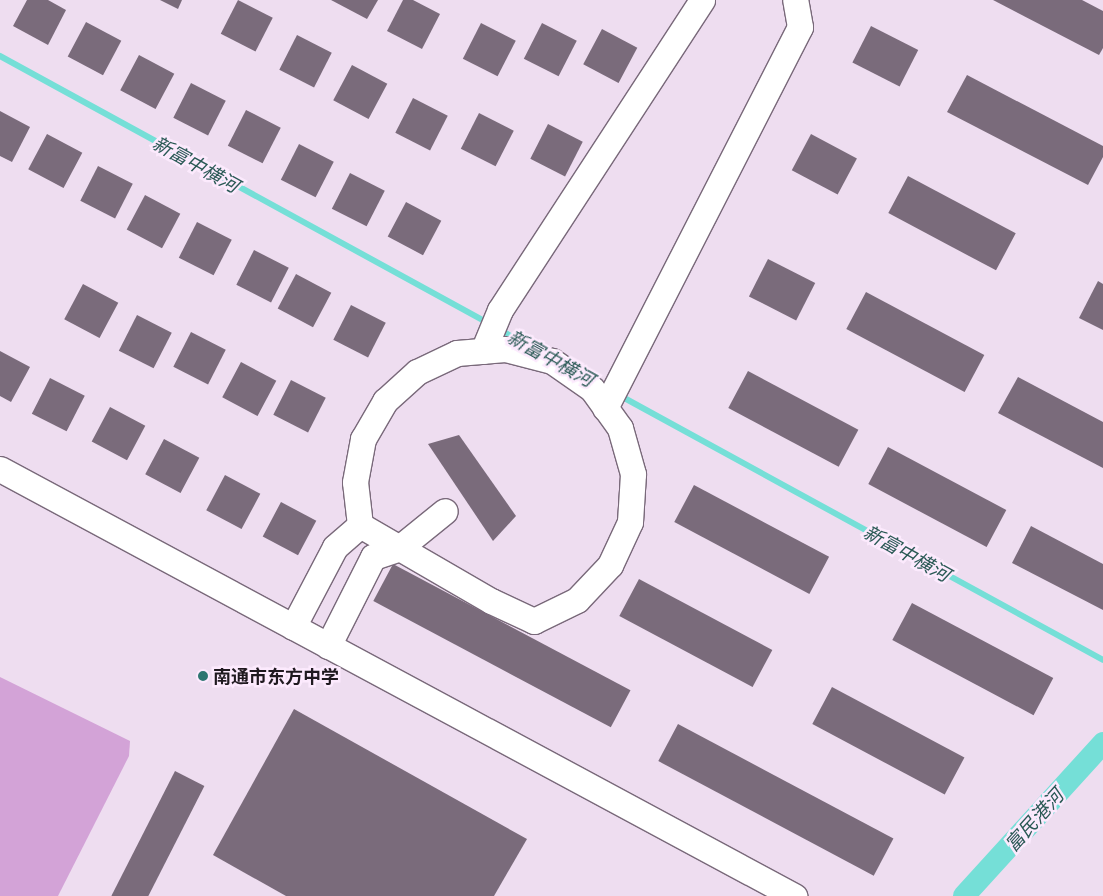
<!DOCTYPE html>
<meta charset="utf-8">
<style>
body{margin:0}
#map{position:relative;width:1103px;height:896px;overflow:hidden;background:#eeddf0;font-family:Barlow,"Noto Sans SC",sans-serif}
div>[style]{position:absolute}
.green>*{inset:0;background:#d3a3d7}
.stream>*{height:6px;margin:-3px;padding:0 3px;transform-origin:3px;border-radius:3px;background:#75dfd7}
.canal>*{height:22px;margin:-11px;padding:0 11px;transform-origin:11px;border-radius:11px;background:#75dfd7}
.building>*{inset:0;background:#7a6b7b;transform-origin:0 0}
.roads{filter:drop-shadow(1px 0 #79697a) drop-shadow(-1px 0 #79697a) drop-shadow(0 1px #79697a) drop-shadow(0 -1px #79697a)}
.minor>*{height:25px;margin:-12.5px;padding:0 12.5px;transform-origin:12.5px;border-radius:12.5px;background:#fff}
.dots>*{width:14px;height:14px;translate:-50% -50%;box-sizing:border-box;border:2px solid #fceafd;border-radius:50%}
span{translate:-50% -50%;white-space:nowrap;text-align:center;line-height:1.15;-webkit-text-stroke:5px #fceafd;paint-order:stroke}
.poi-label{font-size:18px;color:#1f191f;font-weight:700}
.left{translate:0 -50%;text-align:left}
.water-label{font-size:19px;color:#2a5955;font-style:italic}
</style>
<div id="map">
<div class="green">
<i style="clip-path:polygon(0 677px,130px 741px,129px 756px,58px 896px,0 896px)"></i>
</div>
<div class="stream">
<i style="left:0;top:56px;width:556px;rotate:28.68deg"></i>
<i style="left:497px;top:328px;width:30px;rotate:30deg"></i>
<i style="left:617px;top:394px;width:554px;rotate:28.69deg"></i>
</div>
<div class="canal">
<i style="left:964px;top:896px;width:207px;rotate:-47.7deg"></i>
</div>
<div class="building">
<i style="clip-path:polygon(27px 0,48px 0,66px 10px,48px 45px,13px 26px)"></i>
<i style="clip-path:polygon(160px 0,182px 0,178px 9px)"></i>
<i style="left:238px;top:0;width:39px;height:38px;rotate:27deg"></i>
<i style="clip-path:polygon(331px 0,378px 0,367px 19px)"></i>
<i style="clip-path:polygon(403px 0,413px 0,440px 14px,422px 49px,387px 31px)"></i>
<i style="clip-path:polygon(993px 0,1082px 0,1103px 11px,1103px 48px,1099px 55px)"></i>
<i style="left:86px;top:22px;width:40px;height:39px;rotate:28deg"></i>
<i style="left:481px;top:23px;width:39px;height:40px;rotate:27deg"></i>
<i style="left:542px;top:23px;width:39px;height:40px;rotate:27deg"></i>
<i style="left:871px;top:26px;width:53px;height:41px;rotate:27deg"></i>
<i style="left:602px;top:29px;width:40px;height:40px;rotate:28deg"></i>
<i style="left:297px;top:35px;width:39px;height:39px;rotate:27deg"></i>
<i style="left:139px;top:55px;width:40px;height:40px;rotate:28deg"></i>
<i style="left:352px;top:65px;width:40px;height:40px;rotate:28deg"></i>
<i style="clip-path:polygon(967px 75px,1103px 146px,1103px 157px,1088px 185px,947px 112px)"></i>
<i style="left:191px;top:83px;width:39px;height:39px;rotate:27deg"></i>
<i style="left:413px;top:98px;width:39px;height:39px;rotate:27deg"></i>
<i style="left:246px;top:110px;width:39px;height:40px;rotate:27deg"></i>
<i style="clip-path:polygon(0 111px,30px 127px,12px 162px,0 156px)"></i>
<i style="left:479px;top:113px;width:39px;height:40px;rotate:27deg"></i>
<i style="left:548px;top:124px;width:39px;height:39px;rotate:27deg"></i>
<i style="left:47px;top:134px;width:40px;height:40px;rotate:28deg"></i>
<i style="left:811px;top:134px;width:52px;height:41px;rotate:28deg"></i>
<i style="left:299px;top:144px;width:39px;height:40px;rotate:27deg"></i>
<i style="left:98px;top:166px;width:39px;height:39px;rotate:27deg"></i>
<i style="left:350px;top:173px;width:39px;height:40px;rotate:27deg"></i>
<i style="left:908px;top:176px;width:122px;height:42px;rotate:28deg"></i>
<i style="left:145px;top:195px;width:40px;height:39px;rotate:28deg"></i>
<i style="left:406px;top:202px;width:40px;height:39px;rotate:28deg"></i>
<i style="left:197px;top:222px;width:39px;height:40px;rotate:27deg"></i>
<i style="left:254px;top:250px;width:39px;height:39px;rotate:27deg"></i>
<i style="left:768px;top:259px;width:53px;height:42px;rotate:27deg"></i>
<i style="left:296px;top:274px;width:40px;height:39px;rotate:28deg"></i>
<i style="clip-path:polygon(1098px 281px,1103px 284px,1103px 330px,1079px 318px)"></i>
<i style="left:83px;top:284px;width:40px;height:40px;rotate:28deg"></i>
<i style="left:866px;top:292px;width:134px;height:42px;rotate:28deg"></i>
<i style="left:351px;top:305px;width:39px;height:39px;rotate:27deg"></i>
<i style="left:137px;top:315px;width:39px;height:40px;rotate:27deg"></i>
<i style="left:191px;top:332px;width:39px;height:39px;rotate:27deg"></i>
<i style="clip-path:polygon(0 351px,30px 367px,11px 402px,0 396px)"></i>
<i style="left:241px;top:362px;width:40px;height:40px;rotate:28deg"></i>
<i style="left:748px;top:371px;width:125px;height:42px;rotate:28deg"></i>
<i style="clip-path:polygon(1018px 377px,1103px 422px,1103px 468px,998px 413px)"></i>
<i style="left:50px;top:378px;width:39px;height:40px;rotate:27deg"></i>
<i style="left:291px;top:380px;width:39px;height:39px;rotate:27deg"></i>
<i style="left:110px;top:407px;width:40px;height:39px;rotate:28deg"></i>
<i style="clip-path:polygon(459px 435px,516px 516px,493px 541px,428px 444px)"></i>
<i style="left:164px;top:439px;width:40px;height:40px;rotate:28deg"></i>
<i style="left:888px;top:447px;width:134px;height:42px;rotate:28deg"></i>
<i style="left:225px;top:475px;width:40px;height:40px;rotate:28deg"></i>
<i style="left:694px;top:485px;width:153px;height:42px;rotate:28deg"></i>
<i style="left:281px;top:502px;width:40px;height:39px;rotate:28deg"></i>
<i style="clip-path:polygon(1031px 526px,1103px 564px,1103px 610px,1012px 563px)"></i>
<i style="left:393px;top:564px;width:269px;height:42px;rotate:28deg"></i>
<i style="left:639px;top:579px;width:151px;height:42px;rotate:28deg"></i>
<i style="left:912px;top:603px;width:160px;height:42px;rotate:28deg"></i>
<i style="left:832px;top:687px;width:150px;height:42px;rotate:28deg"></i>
<i style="clip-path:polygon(294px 709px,527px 839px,494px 896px,286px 896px,213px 855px)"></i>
<i style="left:678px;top:724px;width:244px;height:42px;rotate:28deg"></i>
<i style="left:175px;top:771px;width:33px;height:140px;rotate:27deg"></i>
</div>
<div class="roads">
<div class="minor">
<i style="left:505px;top:349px;width:49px;rotate:14.3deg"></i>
<i style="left:552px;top:361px;width:49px;rotate:35deg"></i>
<i style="left:592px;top:389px;width:48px;rotate:54.3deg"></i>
<i style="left:620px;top:428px;width:48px;rotate:74.2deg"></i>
<i style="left:633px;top:474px;width:48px;rotate:93.6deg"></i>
<i style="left:630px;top:522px;width:47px;rotate:114.9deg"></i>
<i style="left:610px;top:565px;width:48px;rotate:133.3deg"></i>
<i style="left:577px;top:600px;width:48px;rotate:154deg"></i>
<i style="left:534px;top:621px;width:47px;rotate:-155.1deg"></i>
<i style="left:491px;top:601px;width:151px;rotate:-149.9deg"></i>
<i style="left:360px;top:525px;width:43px;rotate:-96.6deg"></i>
<i style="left:355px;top:482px;width:44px;rotate:-79.5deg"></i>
<i style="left:363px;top:439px;width:44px;rotate:-59.9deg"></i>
<i style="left:385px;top:401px;width:43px;rotate:-42.2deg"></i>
<i style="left:417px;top:372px;width:44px;rotate:-25.4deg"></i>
<i style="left:457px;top:353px;width:48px;rotate:-4.8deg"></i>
<i style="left:483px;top:351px;width:44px;rotate:-67.5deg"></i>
<i style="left:500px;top:310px;width:370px;rotate:-56.9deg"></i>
<i style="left:605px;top:408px;width:428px;rotate:-62.9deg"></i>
<i style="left:800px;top:27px;width:27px;rotate:-100deg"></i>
<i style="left:0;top:469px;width:902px;rotate:28.27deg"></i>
<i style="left:293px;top:627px;width:90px;rotate:-62.3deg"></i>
<i style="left:335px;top:547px;width:33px;rotate:-41deg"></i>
<i style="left:328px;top:646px;width:100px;rotate:-63.2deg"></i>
<i style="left:373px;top:557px;width:26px;rotate:-18deg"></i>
<i style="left:398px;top:549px;width:60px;rotate:-39deg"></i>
</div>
</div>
<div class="dots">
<i style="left:203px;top:676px;background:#2e7671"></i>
</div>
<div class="poi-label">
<span class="left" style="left:213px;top:676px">南通市东方中学</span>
</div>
<div class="water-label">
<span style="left:196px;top:164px;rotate:29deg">新富中横河</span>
<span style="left:551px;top:358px;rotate:29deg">新富中横河</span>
<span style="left:907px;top:553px;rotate:29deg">新富中横河</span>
<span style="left:1034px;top:820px;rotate:-48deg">富民港河</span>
</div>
</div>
